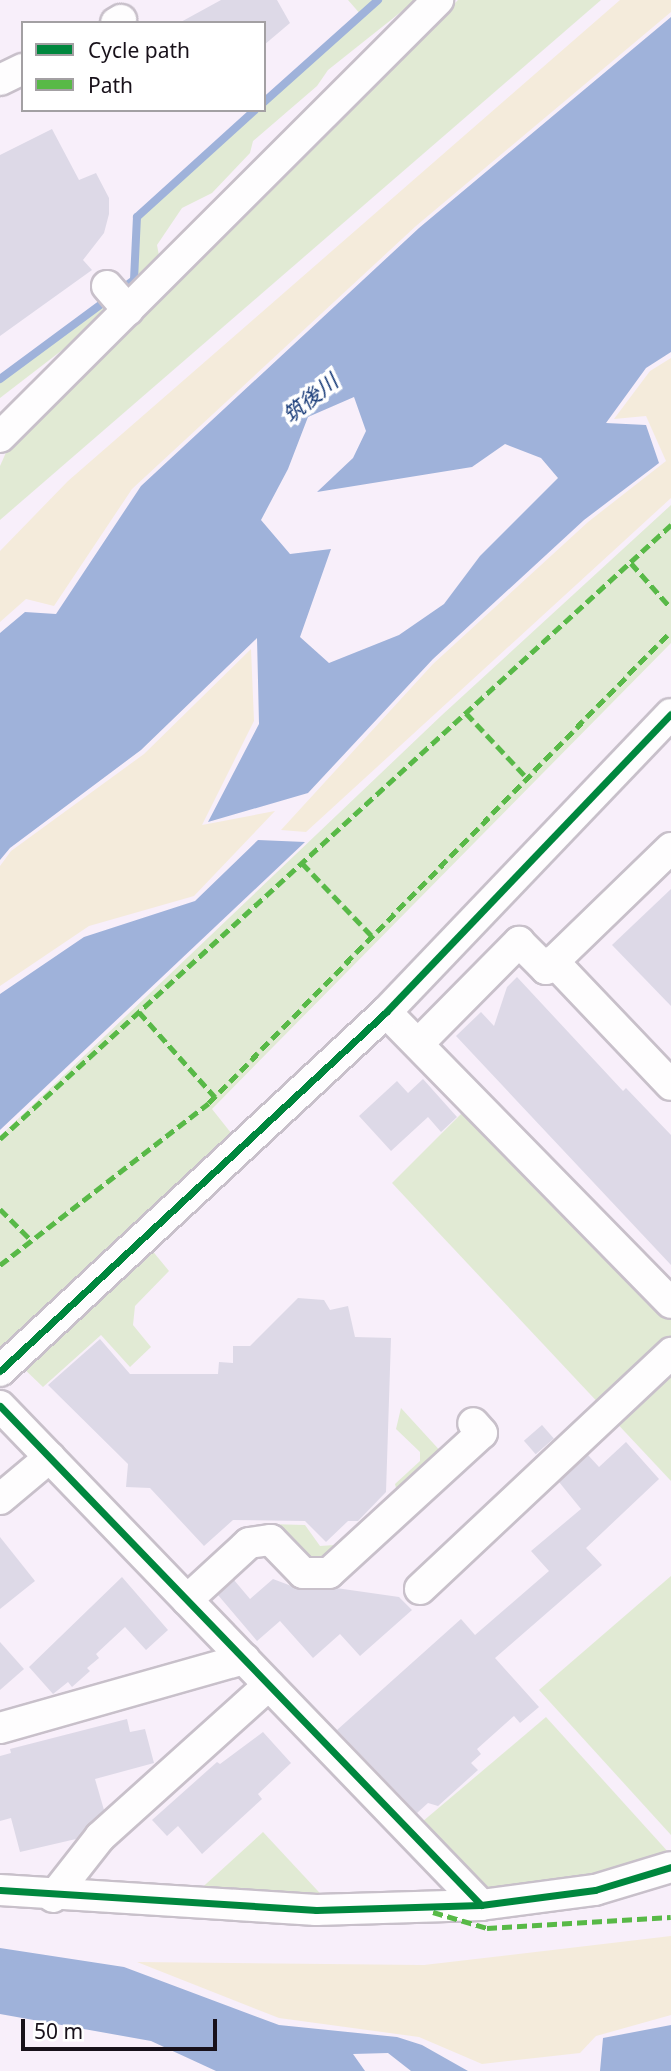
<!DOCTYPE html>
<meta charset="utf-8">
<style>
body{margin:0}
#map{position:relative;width:671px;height:2071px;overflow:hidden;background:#f8effa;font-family:"Noto Sans","Noto Sans JP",sans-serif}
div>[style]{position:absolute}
.green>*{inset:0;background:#e1ead4}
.sand>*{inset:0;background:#f4ebdb}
.water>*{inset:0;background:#9fb2da}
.stream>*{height:8px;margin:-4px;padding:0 4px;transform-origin:4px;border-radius:4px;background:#9fb2da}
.building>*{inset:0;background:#ddd9e7;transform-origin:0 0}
.roads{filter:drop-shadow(2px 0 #c8c0ca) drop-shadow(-2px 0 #c8c0ca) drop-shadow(0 2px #c8c0ca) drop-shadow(0 -2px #c8c0ca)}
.minor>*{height:30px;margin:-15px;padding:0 15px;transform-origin:15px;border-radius:15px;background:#fefdfe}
.quiet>*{height:5px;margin-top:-2.5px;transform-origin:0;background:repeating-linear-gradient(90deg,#58b947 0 10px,transparent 0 15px)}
.cycleway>*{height:7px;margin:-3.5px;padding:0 3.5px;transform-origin:3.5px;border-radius:3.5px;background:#00873e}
span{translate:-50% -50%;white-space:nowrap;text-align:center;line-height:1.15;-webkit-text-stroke:7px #fff;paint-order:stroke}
.water-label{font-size:21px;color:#123675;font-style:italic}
.legend{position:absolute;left:21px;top:21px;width:245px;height:91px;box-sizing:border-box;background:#fff;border:2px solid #a3a0a3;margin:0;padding:9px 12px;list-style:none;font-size:21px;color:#18111a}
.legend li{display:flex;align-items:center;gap:14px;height:35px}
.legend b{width:35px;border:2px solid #a3a0a3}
.scale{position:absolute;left:21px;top:2019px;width:196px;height:32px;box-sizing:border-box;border:4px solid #18111a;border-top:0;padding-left:9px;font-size:21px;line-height:24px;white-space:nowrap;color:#18111a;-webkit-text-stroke:5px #fff;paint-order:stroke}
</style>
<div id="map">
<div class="green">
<i style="clip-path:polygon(348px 0,416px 0,328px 70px,317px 86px,253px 141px,250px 153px,212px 193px,182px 208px,157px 245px,161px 266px,137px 280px,139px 218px,258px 110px,264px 110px,264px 105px,362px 16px)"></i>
<i style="clip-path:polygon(458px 0,601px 0,0 520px,0 466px,8px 448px)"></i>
<i style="clip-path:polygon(106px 304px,113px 311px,0 398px,0 382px)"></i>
<i style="clip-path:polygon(671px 505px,671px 643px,212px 1109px,235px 1138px,0 1349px,0 1136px,442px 715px)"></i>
<i style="clip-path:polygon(469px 1106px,671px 1309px,671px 1341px,604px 1409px,392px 1183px)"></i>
<i style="clip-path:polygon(146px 1243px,169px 1271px,135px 1306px,133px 1325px,151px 1347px,130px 1367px,101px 1335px,43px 1387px,19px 1364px)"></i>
<i style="clip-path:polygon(671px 1360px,671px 1481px,611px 1417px)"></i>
<i style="clip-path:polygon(401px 1408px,444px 1455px,398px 1496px,395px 1484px,420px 1461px,420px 1452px,396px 1429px)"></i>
<i style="clip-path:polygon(268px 1524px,305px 1525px,320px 1546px,335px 1545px,359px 1526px,329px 1563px,302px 1562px)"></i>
<i style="clip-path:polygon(671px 1576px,671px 1835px,539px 1690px)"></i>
<i style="clip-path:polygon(546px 1717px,670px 1854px,598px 1875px,488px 1894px,422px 1822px)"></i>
<i style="clip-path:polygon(263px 1832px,330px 1904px,195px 1894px)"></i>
</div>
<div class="sand">
<i style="clip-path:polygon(620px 0,671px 0,671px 12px,416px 226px,132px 489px,54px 606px,26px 599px,0 622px,0 551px,68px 481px)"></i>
<i style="clip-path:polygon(671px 358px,671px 498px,306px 832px,281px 830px,433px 664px,588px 522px,666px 461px,646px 416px,614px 419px,650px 371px)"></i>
<i style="clip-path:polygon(251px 649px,254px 721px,202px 825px,275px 811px,194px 896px,89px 926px,0 986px,0 866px,11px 851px,144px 754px)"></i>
<i style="clip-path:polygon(671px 1936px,671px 2015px,596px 2036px,580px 2053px,482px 2064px,419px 2037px,279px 2018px,137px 1962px,424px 1965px)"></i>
</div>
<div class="water">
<i style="clip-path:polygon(evenodd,671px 17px,671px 352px,646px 368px,606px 423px,646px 425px,659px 463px,584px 520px,433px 659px,308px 793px,208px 822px,259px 724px,257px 638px,141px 750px,10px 848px,0 860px,0 633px,25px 612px,56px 614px,141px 486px,419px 228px,671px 17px,354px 397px,366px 431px,353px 458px,317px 492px,472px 467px,505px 444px,541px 458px,558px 478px,480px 556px,444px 604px,399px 635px,329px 663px,300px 637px,331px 549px,290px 554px,261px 520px,288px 469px,308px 417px,354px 397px)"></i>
<i style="clip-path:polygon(258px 840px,305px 842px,0 1130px,0 994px,84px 937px,195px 901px)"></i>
<i style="clip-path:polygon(0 1948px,124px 1967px,279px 2025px,397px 2037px,422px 2045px,468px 2071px,411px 2071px,388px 2053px,353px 2054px,365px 2071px,216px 2071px,151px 2041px,0 2014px)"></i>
<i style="clip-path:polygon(671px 2025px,671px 2071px,600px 2071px,603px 2038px)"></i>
</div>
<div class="stream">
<i style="left:264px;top:102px;width:153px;rotate:-41.8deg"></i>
<i style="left:0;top:379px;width:167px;rotate:-36.5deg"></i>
<i style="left:134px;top:280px;width:63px;rotate:-87.3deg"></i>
<i style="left:137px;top:217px;width:159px;rotate:-42.2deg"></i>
</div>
<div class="building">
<i style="clip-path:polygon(221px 0,277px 0,290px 23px,264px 45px,264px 23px,179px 23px)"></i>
<i style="clip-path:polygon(52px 129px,79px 180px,96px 173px,109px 198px,109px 214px,104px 233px,83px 260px,92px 270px,0 336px,0 155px)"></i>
<i style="clip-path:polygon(671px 889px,671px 1006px,612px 945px)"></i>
<i style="clip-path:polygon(517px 977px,623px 1091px,626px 1088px,671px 1135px,671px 1265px,456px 1036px,481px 1012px,494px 1026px,507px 987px)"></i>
<i style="clip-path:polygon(423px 1079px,457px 1117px,441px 1132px,428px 1117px,391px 1151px,359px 1116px,397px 1081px,408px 1093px)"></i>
<i style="clip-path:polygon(298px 1298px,324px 1300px,330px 1310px,348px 1306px,355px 1337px,391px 1338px,386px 1492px,358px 1521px,348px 1521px,326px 1542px,305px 1521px,233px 1520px,204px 1546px,150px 1488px,126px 1487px,128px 1464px,48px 1385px,100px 1339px,130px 1374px,218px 1374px,219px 1362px,233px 1363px,233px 1346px,250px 1346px)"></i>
<i style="left:542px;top:1425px;width:18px;height:24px;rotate:49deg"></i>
<i style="clip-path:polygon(626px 1442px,659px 1479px,586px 1548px,602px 1565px,495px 1658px,539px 1707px,520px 1723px,514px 1716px,477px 1749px,481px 1754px,471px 1763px,478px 1770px,438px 1806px,428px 1803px,417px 1813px,337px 1730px,461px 1619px,475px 1635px,549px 1571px,531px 1551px,581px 1509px,559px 1482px,588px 1455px,599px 1467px)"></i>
<i style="clip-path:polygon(0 1537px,35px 1581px,0 1609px)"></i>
<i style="clip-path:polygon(122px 1577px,168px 1630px,146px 1650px,125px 1627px,96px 1654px,99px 1658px,87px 1668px,90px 1671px,72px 1687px,68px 1682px,53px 1694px,29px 1667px)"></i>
<i style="clip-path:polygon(273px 1579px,302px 1590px,336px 1588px,399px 1597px,412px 1610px,360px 1656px,340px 1634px,313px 1658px,280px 1621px,257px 1641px,218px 1595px,234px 1580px,250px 1599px)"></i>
<i style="clip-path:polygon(0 1642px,24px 1669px,0 1690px)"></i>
<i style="clip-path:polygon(127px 1719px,130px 1732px,145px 1729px,154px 1763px,95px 1779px,104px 1810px,76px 1839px,20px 1852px,11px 1818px,0 1821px,0 1756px,11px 1753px,10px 1749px)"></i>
<i style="clip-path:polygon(263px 1732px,291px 1763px,258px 1794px,262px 1799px,202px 1854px,178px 1826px,167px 1836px,152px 1820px,217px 1762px,220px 1764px)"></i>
</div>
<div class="roads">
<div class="minor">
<i style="left:116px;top:23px;width:6px;rotate:-31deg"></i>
<i style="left:0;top:80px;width:25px;rotate:-26deg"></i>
<i style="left:107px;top:286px;width:32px;rotate:49deg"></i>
<i style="left:0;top:437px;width:619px;rotate:-44.93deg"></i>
<i style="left:553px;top:961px;width:171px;rotate:46.4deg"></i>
<i style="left:386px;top:1012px;width:407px;rotate:45.6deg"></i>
<i style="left:418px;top:1044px;width:144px;rotate:-45.3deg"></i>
<i style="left:519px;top:942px;width:38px;rotate:45deg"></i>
<i style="left:546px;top:969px;width:174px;rotate:-44.1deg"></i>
<i style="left:0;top:1371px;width:527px;rotate:-42.92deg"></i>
<i style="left:386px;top:1012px;width:412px;rotate:-46.3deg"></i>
<i style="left:0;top:1406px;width:693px;rotate:46.05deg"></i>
<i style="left:0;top:1499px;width:65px;rotate:-40deg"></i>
<i style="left:420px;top:1589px;width:345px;rotate:-43.2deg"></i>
<i style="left:187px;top:1600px;width:84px;rotate:-42.6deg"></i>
<i style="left:249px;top:1543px;width:22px;rotate:-8deg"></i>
<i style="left:271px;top:1540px;width:46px;rotate:45.9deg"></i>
<i style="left:303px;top:1573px;width:26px"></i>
<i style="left:329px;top:1573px;width:207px;rotate:-42.5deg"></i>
<i style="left:482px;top:1433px;width:13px;rotate:-132deg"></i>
<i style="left:0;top:1728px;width:254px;rotate:-15.8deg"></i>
<i style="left:0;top:1890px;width:317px;rotate:3.6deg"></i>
<i style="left:316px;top:1910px;width:165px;rotate:-1.7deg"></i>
<i style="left:481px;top:1905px;width:115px;rotate:-7.5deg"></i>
<i style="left:595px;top:1890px;width:79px;rotate:-16.8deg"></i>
<i style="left:53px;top:1897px;width:76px;rotate:-51.9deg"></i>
<i style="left:100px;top:1837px;width:227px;rotate:-42deg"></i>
</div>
</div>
<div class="quiet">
<i style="left:631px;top:563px;width:60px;rotate:48.4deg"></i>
<i style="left:466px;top:713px;width:89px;rotate:46.8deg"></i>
<i style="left:302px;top:863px;width:101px;rotate:46.2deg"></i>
<i style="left:139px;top:1012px;width:114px;rotate:48.2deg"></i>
<i style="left:0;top:1139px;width:910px;rotate:-42.46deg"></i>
<i style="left:0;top:1209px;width:42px;rotate:45deg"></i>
<i style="left:0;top:1265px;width:264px;rotate:-37.8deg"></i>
<i style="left:209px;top:1103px;width:660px;rotate:-45.61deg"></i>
<i style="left:433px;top:1912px;width:56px;rotate:16.5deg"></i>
<i style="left:487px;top:1928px;width:184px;rotate:-3.4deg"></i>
</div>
<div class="cycleway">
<i style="left:0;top:1371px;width:527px;rotate:-42.92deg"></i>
<i style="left:386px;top:1012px;width:412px;rotate:-46.3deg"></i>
<i style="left:0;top:1406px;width:693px;rotate:46.05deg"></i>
<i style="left:0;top:1890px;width:317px;rotate:3.6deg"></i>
<i style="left:316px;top:1910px;width:165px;rotate:-1.7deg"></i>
<i style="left:481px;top:1905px;width:115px;rotate:-7.5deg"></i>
<i style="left:595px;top:1890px;width:79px;rotate:-16.8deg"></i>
</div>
<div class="water-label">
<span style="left:310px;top:398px;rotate:-39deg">筑後川</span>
</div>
<ul class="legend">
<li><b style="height:9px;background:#00873e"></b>Cycle path</li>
<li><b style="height:9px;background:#58b947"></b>Path</li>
</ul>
<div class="scale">50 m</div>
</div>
